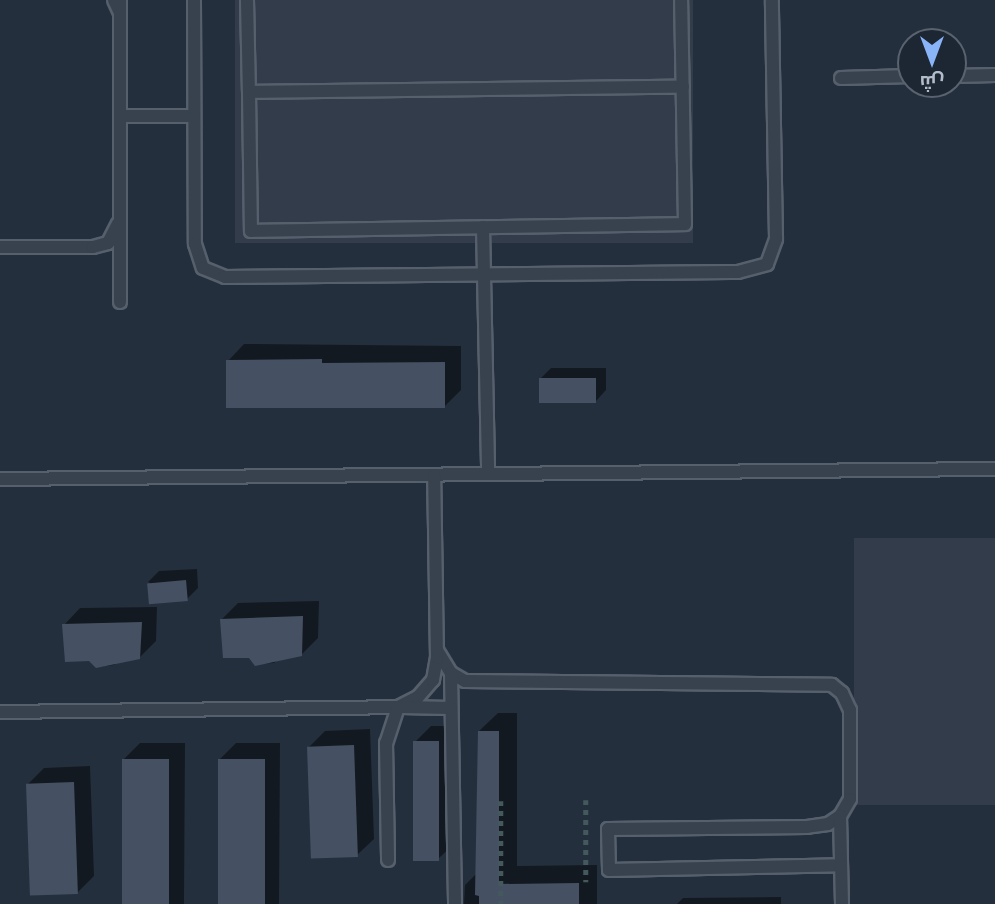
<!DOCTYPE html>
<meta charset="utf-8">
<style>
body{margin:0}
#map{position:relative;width:995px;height:904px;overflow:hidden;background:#242f3e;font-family:"DM Sans",Cairo,sans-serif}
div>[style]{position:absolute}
.airport>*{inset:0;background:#323c4b;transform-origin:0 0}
.shadow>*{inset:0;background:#0007}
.building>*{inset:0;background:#455162;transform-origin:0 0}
.path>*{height:4.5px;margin-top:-2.25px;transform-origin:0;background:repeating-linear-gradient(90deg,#44595c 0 5px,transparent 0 10px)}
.roads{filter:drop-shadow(2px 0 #565f6c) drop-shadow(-2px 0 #565f6c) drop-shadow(0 2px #565f6c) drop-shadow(0 -2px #565f6c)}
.lane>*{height:12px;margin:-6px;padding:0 6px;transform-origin:6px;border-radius:6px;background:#38414e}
span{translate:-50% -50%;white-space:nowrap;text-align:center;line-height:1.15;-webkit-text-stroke:5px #1d2633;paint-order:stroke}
.north{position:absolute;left:897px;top:28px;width:70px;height:70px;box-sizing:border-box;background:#1d2633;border:2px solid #59626f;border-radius:50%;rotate:180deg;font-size:19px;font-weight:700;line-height:28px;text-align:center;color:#b4bcc9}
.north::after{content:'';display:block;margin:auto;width:24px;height:32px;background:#8ab4f8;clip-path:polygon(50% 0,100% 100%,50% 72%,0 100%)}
</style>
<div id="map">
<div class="airport">
<i style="left:235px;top:0;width:458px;height:243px"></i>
<i style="left:995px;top:538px;width:267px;height:141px;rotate:90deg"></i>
</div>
<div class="shadow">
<i style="clip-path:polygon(244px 344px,461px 346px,461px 390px,445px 406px,228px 361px)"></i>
<i style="clip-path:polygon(551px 368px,606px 368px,606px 390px,596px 401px,540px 379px)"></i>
<i style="clip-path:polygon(197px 569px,198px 588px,187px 599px,148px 582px,159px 571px)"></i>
<i style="clip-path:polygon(319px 601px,318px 638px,301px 655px,282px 656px,274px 663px,256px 664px,222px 619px,238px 603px)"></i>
<i style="clip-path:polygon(157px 607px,156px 641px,140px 657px,121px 659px,114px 665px,97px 667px,64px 625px,80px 608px)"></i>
<i style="clip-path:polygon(498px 713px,517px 713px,517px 866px,597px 865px,597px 904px,464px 904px,465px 885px,477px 873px,479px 731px)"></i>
<i style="clip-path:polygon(431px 726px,454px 726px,455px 843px,438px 859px,415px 742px)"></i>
<i style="clip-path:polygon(370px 729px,374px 839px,357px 855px,309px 747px,325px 731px)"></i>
<i style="clip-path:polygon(140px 743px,185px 743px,184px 904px,124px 904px,124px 759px)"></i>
<i style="clip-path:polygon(236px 743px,280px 743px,279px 904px,220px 904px,220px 759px)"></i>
<i style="clip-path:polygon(90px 766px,94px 876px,77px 893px,28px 784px,44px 768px)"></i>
<i style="clip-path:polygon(781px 897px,781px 904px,677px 904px,683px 898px)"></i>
</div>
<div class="building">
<i style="clip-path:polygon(322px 359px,322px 363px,445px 362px,445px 408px,226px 408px,226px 360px)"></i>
<i style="left:539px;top:378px;width:57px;height:25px"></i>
<i style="left:186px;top:580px;width:21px;height:39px;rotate:85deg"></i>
<i style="clip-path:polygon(303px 616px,302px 656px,255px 666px,249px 658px,223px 658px,220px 619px)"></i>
<i style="clip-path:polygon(142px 622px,140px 659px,96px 668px,89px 661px,65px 662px,62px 624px)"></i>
<i style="clip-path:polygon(478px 731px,499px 731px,499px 884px,579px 883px,579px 904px,479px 904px,479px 896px,475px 895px)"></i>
<i style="left:413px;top:741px;width:26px;height:120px"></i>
<i style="left:354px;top:745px;width:112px;height:47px;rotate:88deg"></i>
<i style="left:122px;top:759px;width:47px;height:145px"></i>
<i style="left:218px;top:759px;width:47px;height:145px"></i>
<i style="left:74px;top:782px;width:112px;height:48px;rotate:88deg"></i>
</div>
<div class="path">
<i style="left:586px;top:800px;width:82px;rotate:90deg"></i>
<i style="left:501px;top:801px;width:103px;rotate:90deg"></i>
</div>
<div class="roads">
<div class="lane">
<i style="left:114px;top:0;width:14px;rotate:65deg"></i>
<i style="left:120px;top:13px;width:13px;rotate:-90deg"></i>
<i style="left:194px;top:0;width:244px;rotate:89.8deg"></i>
<i style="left:195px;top:244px;width:25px;rotate:72deg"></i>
<i style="left:203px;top:268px;width:24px;rotate:22deg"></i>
<i style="left:225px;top:277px;width:513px;rotate:-0.56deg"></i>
<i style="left:738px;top:272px;width:30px;rotate:-15deg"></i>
<i style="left:767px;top:264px;width:27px;rotate:-70deg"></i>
<i style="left:776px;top:239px;width:239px;rotate:-91deg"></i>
<i style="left:247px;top:0;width:92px;rotate:88.8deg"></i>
<i style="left:249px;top:92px;width:434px;rotate:-0.7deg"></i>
<i style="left:953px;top:76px;width:42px;rotate:-1.4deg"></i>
<i style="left:841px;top:78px;width:70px;rotate:-1.6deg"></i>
<i style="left:249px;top:92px;width:139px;rotate:89.2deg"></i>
<i style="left:251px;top:231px;width:434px;rotate:-0.9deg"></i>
<i style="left:685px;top:224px;width:224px;rotate:-91deg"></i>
<i style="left:120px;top:116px;width:74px"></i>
<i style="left:483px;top:227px;width:247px;rotate:88.8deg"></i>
<i style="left:0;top:247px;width:93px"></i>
<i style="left:93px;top:247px;width:16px;rotate:-15deg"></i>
<i style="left:108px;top:243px;width:22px;rotate:-63deg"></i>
<i style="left:120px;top:302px;width:289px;rotate:-90deg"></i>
<i style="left:0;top:479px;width:995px;rotate:-0.58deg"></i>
<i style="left:437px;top:650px;width:27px;rotate:59deg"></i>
<i style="left:451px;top:673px;width:16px;rotate:30deg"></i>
<i style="left:465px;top:681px;width:367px;rotate:0.6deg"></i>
<i style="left:832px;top:685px;width:13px;rotate:39deg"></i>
<i style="left:842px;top:693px;width:19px;rotate:65deg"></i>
<i style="left:850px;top:710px;width:89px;rotate:90deg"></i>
<i style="left:850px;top:799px;width:20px;rotate:120deg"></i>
<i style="left:840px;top:816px;width:14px;rotate:146deg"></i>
<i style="left:828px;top:824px;width:21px;rotate:172deg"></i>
<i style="left:807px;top:827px;width:199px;rotate:179.4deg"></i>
<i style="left:608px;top:829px;width:41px;rotate:88.6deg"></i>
<i style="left:609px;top:870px;width:232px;rotate:-1.2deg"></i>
<i style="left:451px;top:673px;width:231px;rotate:89deg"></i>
<i style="left:398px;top:707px;width:22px;rotate:-27deg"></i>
<i style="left:418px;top:697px;width:23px;rotate:-49deg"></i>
<i style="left:433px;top:680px;width:22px;rotate:-80deg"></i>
<i style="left:437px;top:658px;width:183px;rotate:-90.9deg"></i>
<i style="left:402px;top:707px;width:49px;rotate:1.2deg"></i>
<i style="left:0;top:712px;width:398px;rotate:-0.7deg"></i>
<i style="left:398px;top:707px;width:38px;rotate:108deg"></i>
<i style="left:386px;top:743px;width:117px;rotate:89deg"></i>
<i style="left:840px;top:816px;width:88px;rotate:88.7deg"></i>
</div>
</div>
<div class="north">ش</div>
</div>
